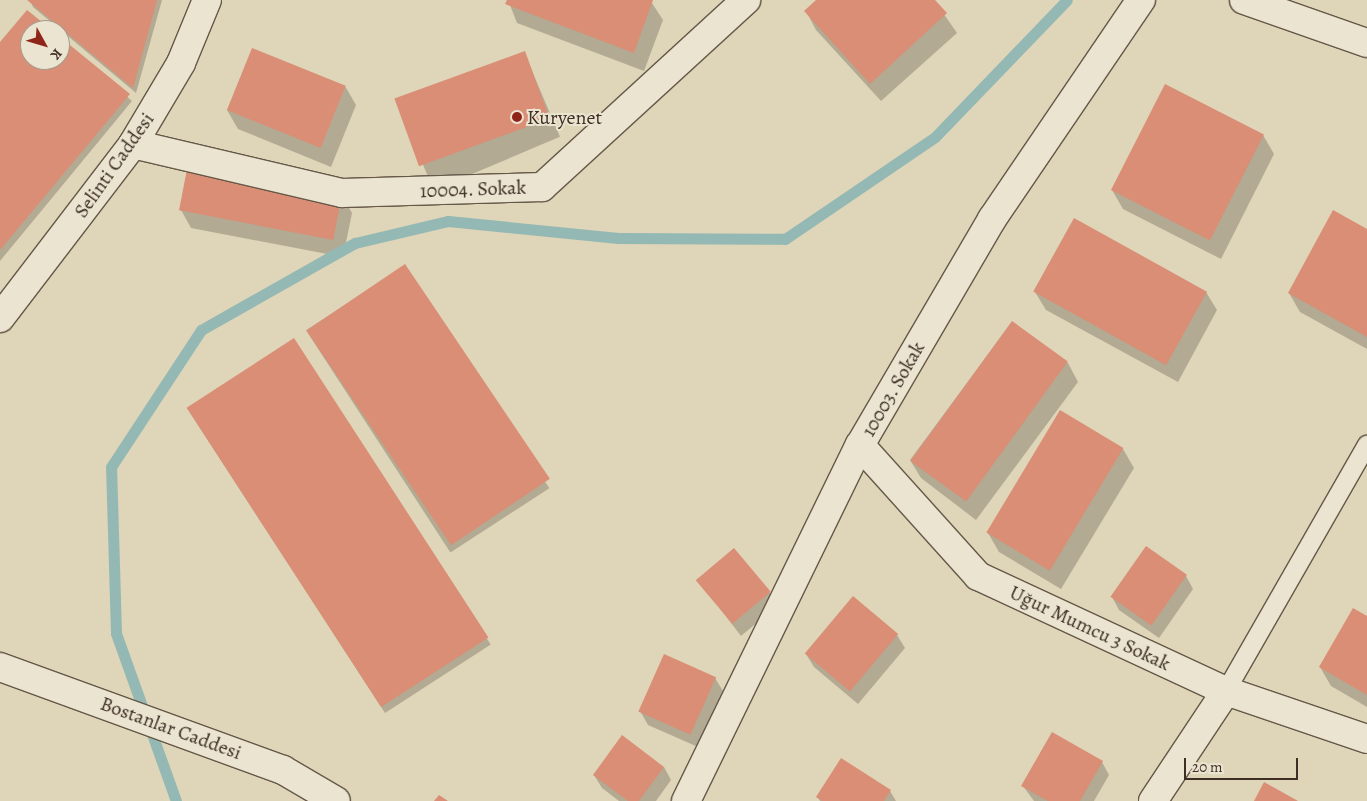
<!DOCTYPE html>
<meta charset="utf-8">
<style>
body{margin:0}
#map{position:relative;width:1367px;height:801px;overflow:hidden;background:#dfd5b8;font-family:Alegreya,serif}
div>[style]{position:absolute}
.shadow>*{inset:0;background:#0003;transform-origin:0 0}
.stream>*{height:11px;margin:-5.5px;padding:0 5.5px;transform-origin:5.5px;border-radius:5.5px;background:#94b8b4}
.building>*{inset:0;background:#d98e75;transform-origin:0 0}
.roads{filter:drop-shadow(1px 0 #665848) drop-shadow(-1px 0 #665848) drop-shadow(0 1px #665848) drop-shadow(0 -1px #665848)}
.service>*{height:18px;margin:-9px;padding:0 9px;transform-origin:9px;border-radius:9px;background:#eae4d1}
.minor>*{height:28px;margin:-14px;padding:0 14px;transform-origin:14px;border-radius:14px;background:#eae4d1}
.tertiary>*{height:28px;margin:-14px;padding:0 14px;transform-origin:14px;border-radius:14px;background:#eae4d1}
.dots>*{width:14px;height:14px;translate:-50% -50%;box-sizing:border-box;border:2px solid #eae4d1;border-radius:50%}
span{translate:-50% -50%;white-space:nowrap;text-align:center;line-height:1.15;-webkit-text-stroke:4px #eae4d1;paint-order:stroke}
.poi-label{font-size:20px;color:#3e2e23}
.left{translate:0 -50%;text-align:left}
.street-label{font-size:20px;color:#3e2e23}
.north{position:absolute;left:20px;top:20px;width:50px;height:50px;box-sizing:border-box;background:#eae4d1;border:1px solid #a59b8b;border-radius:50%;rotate:129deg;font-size:14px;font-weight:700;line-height:20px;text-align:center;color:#3e2e23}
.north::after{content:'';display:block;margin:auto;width:18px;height:22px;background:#8f2418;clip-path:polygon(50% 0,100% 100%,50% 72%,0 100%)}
.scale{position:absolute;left:1184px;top:758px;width:114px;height:22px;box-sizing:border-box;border:2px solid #3e2e23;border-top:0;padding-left:6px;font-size:15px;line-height:18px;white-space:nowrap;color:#3e2e23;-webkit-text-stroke:4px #eae4d1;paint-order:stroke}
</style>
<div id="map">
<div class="shadow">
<i style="clip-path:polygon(30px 0,162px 0,136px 93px,33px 7px)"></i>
<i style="clip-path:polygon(508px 0,650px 0,663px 20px,644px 71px,517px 23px)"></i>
<i style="clip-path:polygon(818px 0,934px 0,957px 33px,881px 101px,816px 30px,806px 11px)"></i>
<i style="clip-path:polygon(28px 11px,50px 30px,30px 30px,30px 60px,60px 60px,60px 38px,132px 101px,0 261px,0 44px)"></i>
<i style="left:524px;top:52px;width:92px;height:137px;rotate:67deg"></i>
<i style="clip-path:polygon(345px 86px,356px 105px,331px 167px,238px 129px,227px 110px)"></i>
<i style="clip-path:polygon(1263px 135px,1274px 154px,1221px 259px,1123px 209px,1112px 190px)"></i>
<i style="clip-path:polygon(341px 194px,352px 213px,343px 257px,191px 228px,181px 210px)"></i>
<i style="clip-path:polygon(1367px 230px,1367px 349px,1300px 312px,1289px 293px)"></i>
<i style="left:405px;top:266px;width:265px;height:118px;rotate:57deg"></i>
<i style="clip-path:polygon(1035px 292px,1206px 292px,1217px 310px,1178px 382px,1046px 310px)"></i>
<i style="clip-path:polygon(1012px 322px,1068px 363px,1078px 382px,976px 520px,921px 478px,910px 460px)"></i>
<i style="left:293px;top:340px;width:363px;height:126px;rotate:57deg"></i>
<i style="clip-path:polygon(1123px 449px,1134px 468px,1061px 589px,999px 552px,988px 533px)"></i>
<i style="clip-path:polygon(1186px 576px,1193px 589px,1159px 638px,1119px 610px,1112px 597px)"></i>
<i style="clip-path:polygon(698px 580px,770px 593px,777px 606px,741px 636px)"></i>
<i style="clip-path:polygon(1367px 617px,1367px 707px,1331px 686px,1320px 667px)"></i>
<i style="clip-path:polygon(897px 635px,905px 648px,858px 704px,814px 667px,806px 654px)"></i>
<i style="clip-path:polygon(715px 678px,723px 691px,698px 747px,648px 725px,640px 711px)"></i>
<i style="clip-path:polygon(1102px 762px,1109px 775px,1094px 801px,1034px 801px,1023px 786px)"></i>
<i style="clip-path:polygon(664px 767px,671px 780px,656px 801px,619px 801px,602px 788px,594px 775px)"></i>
<i style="clip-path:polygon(890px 791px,896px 801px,820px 801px,818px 797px)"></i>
</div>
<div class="stream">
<i style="left:176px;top:801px;width:178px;rotate:-109.7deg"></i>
<i style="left:116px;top:633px;width:166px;rotate:-91.7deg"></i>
<i style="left:111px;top:467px;width:164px;rotate:-56.7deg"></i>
<i style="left:201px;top:330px;width:177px;rotate:-29.5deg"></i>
<i style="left:355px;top:243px;width:96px;rotate:-13.3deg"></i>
<i style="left:448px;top:221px;width:171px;rotate:5.7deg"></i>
<i style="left:618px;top:238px;width:167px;rotate:0.3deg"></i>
<i style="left:785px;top:239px;width:181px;rotate:-34.2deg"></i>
<i style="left:935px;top:137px;width:190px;rotate:-46.1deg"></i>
</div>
<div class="building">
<i style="clip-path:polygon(27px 0,157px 0,133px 88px)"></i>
<i style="clip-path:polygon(507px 0,653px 0,634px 53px,505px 4px)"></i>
<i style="clip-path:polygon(816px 0,935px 0,947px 13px,870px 84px,804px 11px)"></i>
<i style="clip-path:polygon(27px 10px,52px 30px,30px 30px,30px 60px,60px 60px,60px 37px,130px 94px,0 250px,0 42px)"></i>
<i style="left:252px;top:48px;width:101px;height:67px;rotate:22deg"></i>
<i style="left:525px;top:51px;width:72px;height:139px;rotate:70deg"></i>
<i style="left:1165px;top:84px;width:111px;height:119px;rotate:27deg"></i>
<i style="left:188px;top:164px;width:157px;height:47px;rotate:11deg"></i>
<i style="clip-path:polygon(1333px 210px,1367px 229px,1367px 337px,1288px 293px)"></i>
<i style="left:1074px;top:218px;width:152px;height:84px;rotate:29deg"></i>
<i style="left:405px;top:264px;width:259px;height:119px;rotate:56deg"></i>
<i style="left:1012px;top:321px;width:69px;height:173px;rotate:36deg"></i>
<i style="left:294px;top:338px;width:357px;height:128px;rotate:57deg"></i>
<i style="left:1060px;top:410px;width:74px;height:143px;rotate:31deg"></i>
<i style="left:1146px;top:546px;width:50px;height:62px;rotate:35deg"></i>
<i style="left:734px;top:548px;width:57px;height:50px;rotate:50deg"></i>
<i style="left:853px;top:596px;width:59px;height:75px;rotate:40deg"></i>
<i style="clip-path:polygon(1353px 608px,1367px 616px,1367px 695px,1319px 667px)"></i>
<i style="left:664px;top:654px;width:57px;height:63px;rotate:24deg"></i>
<i style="clip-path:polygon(1052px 732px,1103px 761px,1080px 801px,1048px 801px,1021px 786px)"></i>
<i style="clip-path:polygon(622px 735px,664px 767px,639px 801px,628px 801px,593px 775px)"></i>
<i style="clip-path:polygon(841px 758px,891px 790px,884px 801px,822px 801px,816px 797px)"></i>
<i style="clip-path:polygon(1264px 782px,1298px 801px,1254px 801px)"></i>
<i style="clip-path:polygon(439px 795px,448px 801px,434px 801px)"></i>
</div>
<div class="roads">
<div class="service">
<i style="left:1226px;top:691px;width:284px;rotate:-60.2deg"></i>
</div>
<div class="minor">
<i style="left:1244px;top:0;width:130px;rotate:19.3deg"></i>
<i style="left:133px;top:144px;width:215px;rotate:13.2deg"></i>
<i style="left:342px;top:193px;width:200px;rotate:-1.7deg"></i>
<i style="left:542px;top:187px;width:277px;rotate:-42.5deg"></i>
<i style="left:0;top:318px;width:219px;rotate:-52.6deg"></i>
<i style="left:133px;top:144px;width:94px;rotate:-59.3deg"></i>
<i style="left:181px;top:63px;width:68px;rotate:-67.6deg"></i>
<i style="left:860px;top:445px;width:176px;rotate:48deg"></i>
<i style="left:978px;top:576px;width:273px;rotate:24.9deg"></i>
<i style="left:1226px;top:691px;width:149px;rotate:18.8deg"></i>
<i style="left:686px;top:801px;width:396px;rotate:-64deg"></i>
<i style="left:860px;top:445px;width:262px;rotate:-59.7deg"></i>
<i style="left:992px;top:219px;width:265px;rotate:-55.8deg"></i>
<i style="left:1153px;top:801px;width:132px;rotate:-56.4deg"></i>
</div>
<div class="tertiary">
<i style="left:0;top:667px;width:301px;rotate:20deg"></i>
<i style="left:283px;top:770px;width:61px;rotate:30.3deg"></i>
</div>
</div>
<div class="dots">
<i style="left:517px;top:117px;background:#8f2418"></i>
</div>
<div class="poi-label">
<span class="left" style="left:527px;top:117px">Kuryenet</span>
</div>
<div class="street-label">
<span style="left:114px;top:165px;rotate:-55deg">Selinti Caddesi</span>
<span style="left:473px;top:189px;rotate:-2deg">10004. Sokak</span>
<span style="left:893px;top:389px;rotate:-60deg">10003. Sokak</span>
<span style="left:1090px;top:628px;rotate:25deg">Uğur Mumcu 3 Sokak</span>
<span style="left:171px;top:728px;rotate:20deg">Bostanlar Caddesi</span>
</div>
<div class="north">K</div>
<div class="scale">20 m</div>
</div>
